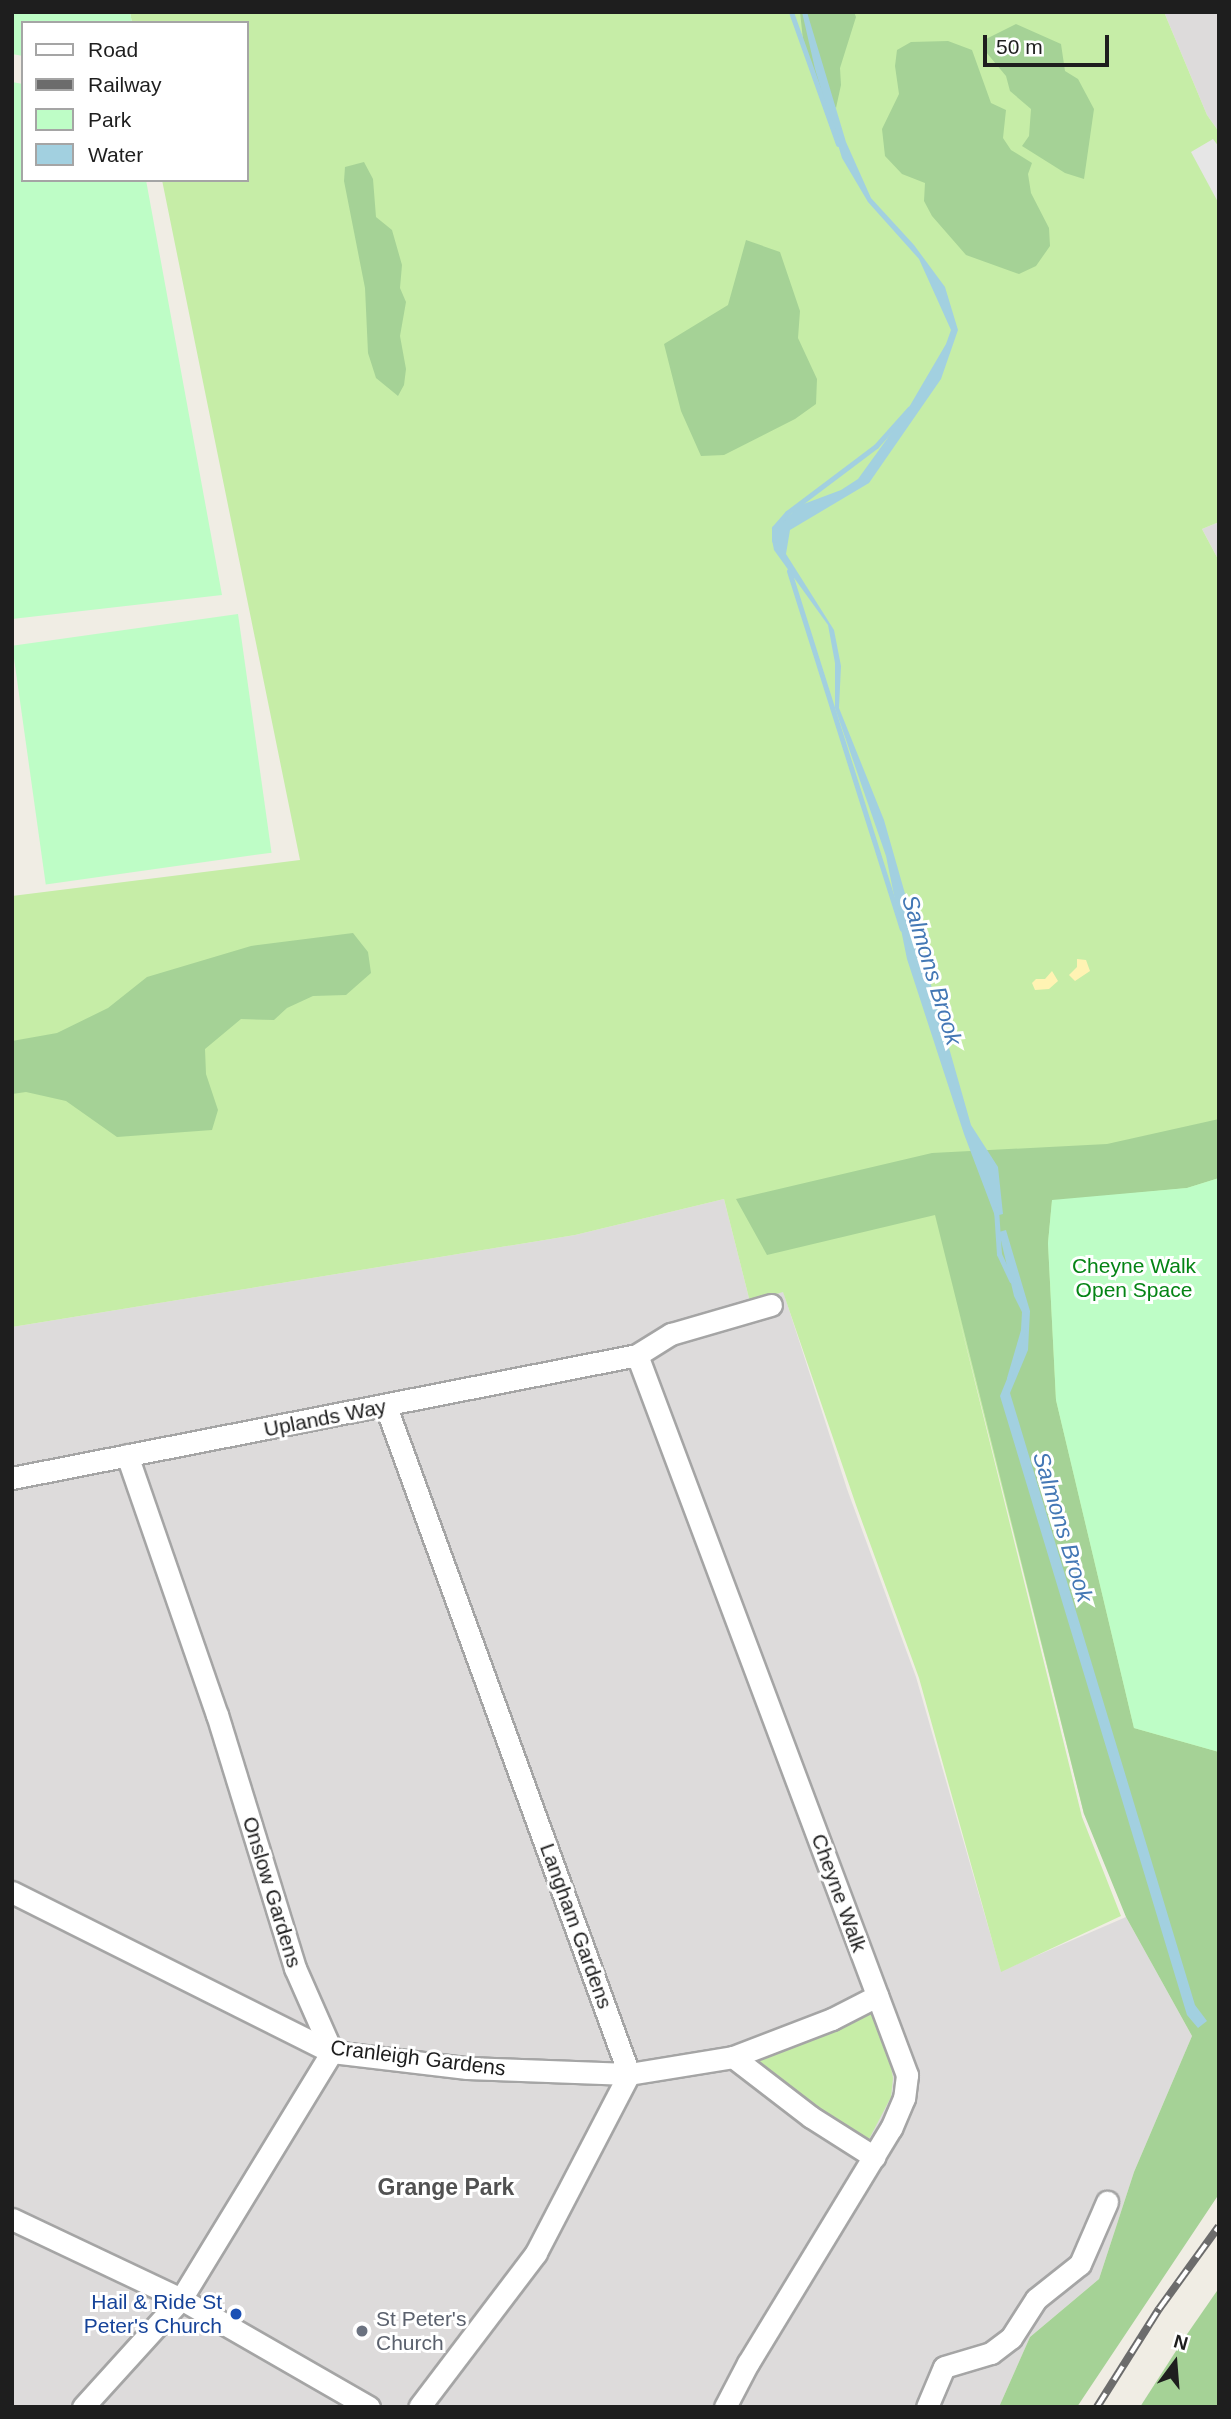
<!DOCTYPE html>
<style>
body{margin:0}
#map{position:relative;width:1231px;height:2419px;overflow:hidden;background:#f0ede4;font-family:Arial,sans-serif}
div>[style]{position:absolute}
.residential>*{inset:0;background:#dddbdb}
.grass>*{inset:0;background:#c6eda7}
.forest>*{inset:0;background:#a5d296}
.sand>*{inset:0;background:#fff3b3}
.park>*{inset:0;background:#befdc6;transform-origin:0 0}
.parking>*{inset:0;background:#e6e6e6}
.water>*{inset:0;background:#a2d0e0}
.stream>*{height:5px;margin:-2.5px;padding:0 2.5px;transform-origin:2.5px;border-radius:2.5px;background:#a2d0e0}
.roads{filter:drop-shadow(2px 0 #a5a5a5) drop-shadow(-2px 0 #a5a5a5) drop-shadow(0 2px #a5a5a5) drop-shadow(0 -2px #a5a5a5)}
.minor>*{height:21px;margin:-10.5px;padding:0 10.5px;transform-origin:10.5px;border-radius:10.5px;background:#fff}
.rail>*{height:8px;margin-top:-4px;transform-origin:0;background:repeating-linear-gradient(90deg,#fff 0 16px,#6c6c6c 0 32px);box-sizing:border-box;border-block:2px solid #6c6c6c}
.dots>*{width:19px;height:19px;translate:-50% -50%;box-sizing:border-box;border:4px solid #fff;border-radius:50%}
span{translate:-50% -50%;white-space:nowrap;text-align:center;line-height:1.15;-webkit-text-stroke:6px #fff;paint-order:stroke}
.park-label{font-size:21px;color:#058415}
.street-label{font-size:21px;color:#1e1e1e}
.transit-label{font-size:21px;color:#164399}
.right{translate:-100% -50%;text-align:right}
.worship-label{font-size:21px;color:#5b616d}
.left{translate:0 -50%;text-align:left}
.water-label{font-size:23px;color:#4478b5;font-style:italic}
.neighbourhood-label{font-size:23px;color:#515151;font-weight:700}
.frame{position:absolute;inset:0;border:14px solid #1e1e1e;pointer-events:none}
.legend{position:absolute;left:21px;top:21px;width:228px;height:161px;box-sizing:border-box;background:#fff;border:2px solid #a5a5a5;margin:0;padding:9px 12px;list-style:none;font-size:21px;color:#1e1e1e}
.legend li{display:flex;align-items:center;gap:14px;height:35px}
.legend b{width:35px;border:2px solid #a5a5a5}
.north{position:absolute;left:1140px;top:2328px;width:70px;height:70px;-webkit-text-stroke:5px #fff;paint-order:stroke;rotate:16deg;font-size:19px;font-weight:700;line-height:28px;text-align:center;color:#1e1e1e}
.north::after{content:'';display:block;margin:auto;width:24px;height:32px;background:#1e1e1e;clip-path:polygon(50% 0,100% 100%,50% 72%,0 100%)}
.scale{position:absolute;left:983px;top:35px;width:126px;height:32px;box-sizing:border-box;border:4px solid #1e1e1e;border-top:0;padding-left:9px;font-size:21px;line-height:24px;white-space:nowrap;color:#1e1e1e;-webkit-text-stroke:5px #fff;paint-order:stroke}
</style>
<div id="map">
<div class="residential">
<i style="clip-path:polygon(1164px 12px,1219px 12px,1219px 132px,1207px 115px)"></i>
<i style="clip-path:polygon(1219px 522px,1219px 561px,1202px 529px)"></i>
<i style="clip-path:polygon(724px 1199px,750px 1302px,783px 1291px,847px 1489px,916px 1677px,1001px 1971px,1126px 1917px,1192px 2036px,1134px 2172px,1099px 2279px,1030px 2337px,999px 2407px,12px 2407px,12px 1327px,575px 1235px)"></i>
</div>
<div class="grass">
<i style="clip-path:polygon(130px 12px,1164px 12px,1207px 115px,1219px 132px,1219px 522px,1202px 529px,1219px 561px,1219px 1759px,1084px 1814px,957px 1309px,1082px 1817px,1121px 1916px,1001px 1972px,919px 1678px,856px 1505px,783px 1292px,750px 1302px,724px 1199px,575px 1235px,12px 1327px,12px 896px,300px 860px,162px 180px,247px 180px,247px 23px,132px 23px)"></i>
<i style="clip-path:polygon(871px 2011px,889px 2057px,893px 2078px,891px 2097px,868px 2141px,765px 2072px,757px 2060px,761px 2050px)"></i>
</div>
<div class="forest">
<i style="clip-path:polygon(800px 12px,854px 12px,856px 17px,840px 68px,841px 85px,836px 108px,817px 84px,804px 49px)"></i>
<i style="clip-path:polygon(1016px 24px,1061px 44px,1065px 71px,1078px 79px,1094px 109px,1084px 179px,1065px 173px,1022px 146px,1029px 136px,1031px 109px,1010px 91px,1006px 76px,986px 52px,986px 39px)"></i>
<i style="clip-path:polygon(948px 41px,972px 50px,991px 103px,1006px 110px,1003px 138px,1011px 150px,1032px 163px,1028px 174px,1031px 193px,1049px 228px,1050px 246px,1036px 266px,1019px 274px,966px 255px,932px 216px,924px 201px,925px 183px,902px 174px,885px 156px,882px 129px,899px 94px,895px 66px,897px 50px,911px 42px)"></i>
<i style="clip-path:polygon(364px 162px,373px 179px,376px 217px,392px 230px,402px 265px,400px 288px,406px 302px,400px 336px,406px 369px,404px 385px,398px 396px,376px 378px,368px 353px,365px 288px,344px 181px,345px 167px)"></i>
<i style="clip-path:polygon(746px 240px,780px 252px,800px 311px,798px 338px,817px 379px,816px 404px,795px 419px,724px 455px,701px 456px,681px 411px,664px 344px,728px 305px)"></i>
<i style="clip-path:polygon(353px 933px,368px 952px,371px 973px,346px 995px,313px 996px,287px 1008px,274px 1020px,241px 1019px,205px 1049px,206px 1074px,218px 1110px,212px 1130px,117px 1137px,66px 1101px,26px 1092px,12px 1094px,12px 1041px,57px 1033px,108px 1008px,147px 977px,251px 946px)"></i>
<i style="clip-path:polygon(1219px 1119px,1219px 1178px,1187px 1188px,1052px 1201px,1048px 1243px,1056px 1400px,1134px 1728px,1219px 1752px,1219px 2194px,1077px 2407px,999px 2407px,1030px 2337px,1099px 2279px,1134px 2172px,1192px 2036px,1126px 1917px,1084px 1814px,935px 1215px,767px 1255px,736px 1199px,932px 1153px,1107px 1144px)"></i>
<i style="clip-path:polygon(1219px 2288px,1219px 2407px,1140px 2407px,1183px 2340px)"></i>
</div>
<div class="sand">
<i style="clip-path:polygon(1077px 959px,1086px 960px,1090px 971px,1075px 981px,1069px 975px,1077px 967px)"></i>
<i style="clip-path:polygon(1052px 971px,1058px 981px,1049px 989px,1035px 990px,1032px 983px,1036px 979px,1045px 979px)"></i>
</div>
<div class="park">
<i style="clip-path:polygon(12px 12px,130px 12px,132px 23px,23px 23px,23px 56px,12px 54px)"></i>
<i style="clip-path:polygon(12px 82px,23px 84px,23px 180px,146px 180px,222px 595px,12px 619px)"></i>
<i style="left:238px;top:614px;width:241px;height:228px;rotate:82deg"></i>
<i style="clip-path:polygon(1219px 1178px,1219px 1752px,1134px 1728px,1056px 1400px,1048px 1243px,1052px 1200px,1187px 1188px)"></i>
</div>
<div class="parking">
<i style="clip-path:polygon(1213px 139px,1219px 147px,1219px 204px,1191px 152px)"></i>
</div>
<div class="water">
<i style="clip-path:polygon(802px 12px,807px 12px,846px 142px,871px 198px,914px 245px,945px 287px,958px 330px,941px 379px,869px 483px,790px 530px,786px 554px,834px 630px,841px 666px,839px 708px,884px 820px,971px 1125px,998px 1167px,1003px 1214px,995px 1216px,964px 1134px,907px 959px,886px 856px,835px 708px,835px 663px,828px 625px,774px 550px,772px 540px,778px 525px,801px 505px,841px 490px,858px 479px,905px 414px,946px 344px,951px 330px,919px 259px,868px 202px,842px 158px,815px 69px)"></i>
<i style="clip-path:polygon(1006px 1230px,1030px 1311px,1028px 1350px,1010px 1393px,1195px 2005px,1207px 2021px,1198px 2028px,1187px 2015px,1000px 1396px,1020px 1347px,1022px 1312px,1014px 1296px,999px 1232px)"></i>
</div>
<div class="stream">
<i style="left:791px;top:12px;width:140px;rotate:70.4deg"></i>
<i style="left:774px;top:540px;width:12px;rotate:-90deg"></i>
<i style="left:774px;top:528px;width:20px;rotate:-49deg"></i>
<i style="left:787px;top:513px;width:111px;rotate:-37deg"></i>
<i style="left:876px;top:446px;width:50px;rotate:-48.3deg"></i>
<i style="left:789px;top:571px;width:375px;rotate:72.5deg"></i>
<i style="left:996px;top:1209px;width:45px;rotate:86.2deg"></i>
<i style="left:999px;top:1254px;width:29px;rotate:65deg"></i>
<i style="left:1009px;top:1378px;width:50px;rotate:-73.7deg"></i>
</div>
<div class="roads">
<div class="minor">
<i style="left:637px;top:1355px;width:769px;rotate:69.44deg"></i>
<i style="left:907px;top:2075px;width:23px;rotate:97deg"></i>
<i style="left:904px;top:2098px;width:33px;rotate:113deg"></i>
<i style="left:891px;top:2128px;width:275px;rotate:121.3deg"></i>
<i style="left:748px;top:2363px;width:50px;rotate:117.6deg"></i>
<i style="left:386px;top:1407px;width:710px;rotate:69.98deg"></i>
<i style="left:629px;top:2074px;width:202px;rotate:117.5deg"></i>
<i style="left:536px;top:2253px;width:193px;rotate:127.2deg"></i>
<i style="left:12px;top:1478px;width:637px;rotate:-11.13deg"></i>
<i style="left:637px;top:1355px;width:40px;rotate:-32deg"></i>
<i style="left:671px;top:1334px;width:104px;rotate:-16.2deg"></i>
<i style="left:12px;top:1892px;width:358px;rotate:26.6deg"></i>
<i style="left:332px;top:2052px;width:136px;rotate:6.8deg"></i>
<i style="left:467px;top:2068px;width:162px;rotate:2.1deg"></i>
<i style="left:629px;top:2074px;width:105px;rotate:-9.3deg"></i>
<i style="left:733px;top:2057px;width:106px;rotate:-21deg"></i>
<i style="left:832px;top:2019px;width:51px;rotate:-27.1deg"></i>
<i style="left:733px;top:2057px;width:98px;rotate:37.6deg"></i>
<i style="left:811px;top:2117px;width:75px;rotate:32.4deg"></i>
<i style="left:12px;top:2219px;width:187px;rotate:25.3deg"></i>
<i style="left:181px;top:2299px;width:217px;rotate:29.9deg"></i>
<i style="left:83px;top:2407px;width:146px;rotate:-47.8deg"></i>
<i style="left:181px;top:2299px;width:289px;rotate:-58.6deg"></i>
<i style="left:332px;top:2052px;width:92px;rotate:-113.8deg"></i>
<i style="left:295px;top:1968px;width:265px;rotate:-107.1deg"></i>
<i style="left:217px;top:1715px;width:275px;rotate:-109.1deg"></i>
<i style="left:927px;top:2407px;width:43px;rotate:-67deg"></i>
<i style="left:944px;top:2367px;width:49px;rotate:-16.6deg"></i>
<i style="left:991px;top:2353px;width:25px;rotate:-37deg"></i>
<i style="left:1011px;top:2338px;width:46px;rotate:-57.3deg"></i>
<i style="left:1036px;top:2299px;width:56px;rotate:-38.5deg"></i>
<i style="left:1080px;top:2264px;width:68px;rotate:-66.5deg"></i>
</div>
</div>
<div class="rail">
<i style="left:1097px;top:2407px;width:116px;rotate:-57.7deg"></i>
<i style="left:1159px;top:2309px;width:102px;rotate:-54.1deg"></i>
</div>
<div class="dots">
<i style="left:236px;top:2314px;background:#1a4fb4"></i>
<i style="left:362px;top:2331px;background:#6b7280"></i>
</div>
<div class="park-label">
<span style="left:1134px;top:1278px">Cheyne Walk<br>Open Space</span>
</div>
<div class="street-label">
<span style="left:325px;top:1418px;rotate:-11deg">Uplands Way</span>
<span style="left:272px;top:1892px;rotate:73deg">Onslow Gardens</span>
<span style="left:839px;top:1893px;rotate:70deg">Cheyne Walk</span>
<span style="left:576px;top:1926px;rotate:70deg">Langham Gardens</span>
<span style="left:418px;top:2058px;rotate:7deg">Cranleigh Gardens</span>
</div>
<div class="transit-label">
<span class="right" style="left:222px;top:2314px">Hail &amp; Ride St<br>Peter's Church</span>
</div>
<div class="worship-label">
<span class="left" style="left:376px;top:2331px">St Peter's<br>Church</span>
</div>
<div class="water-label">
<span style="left:932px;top:970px;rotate:73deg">Salmons Brook</span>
<span style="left:1063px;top:1527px;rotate:73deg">Salmons Brook</span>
</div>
<div class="neighbourhood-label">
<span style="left:446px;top:2187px">Grange Park</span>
</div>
<div class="frame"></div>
<ul class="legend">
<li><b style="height:9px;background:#fff"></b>Road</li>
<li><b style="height:9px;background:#6c6c6c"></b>Railway</li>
<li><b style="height:19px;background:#befdc6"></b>Park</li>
<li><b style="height:19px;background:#a2d0e0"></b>Water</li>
</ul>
<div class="north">N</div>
<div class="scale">50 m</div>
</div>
